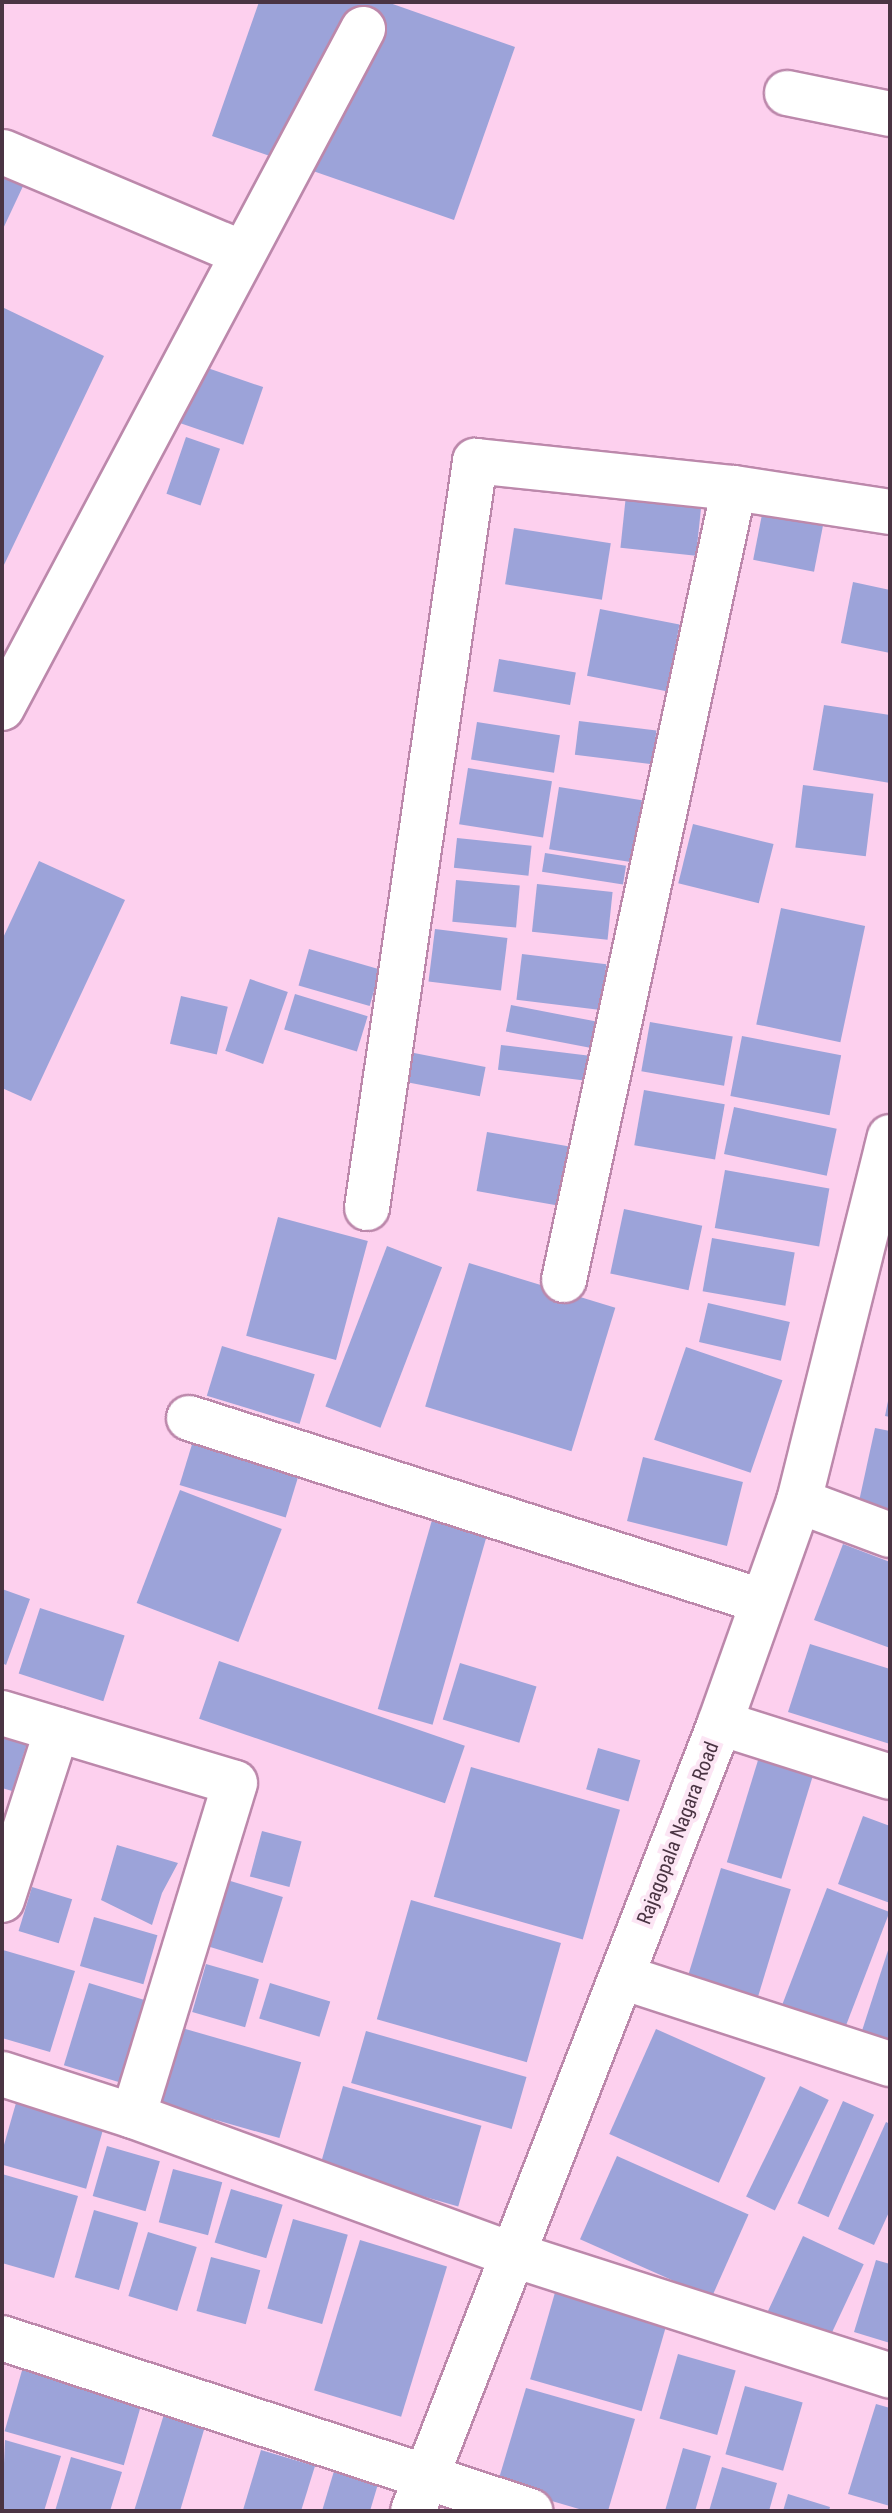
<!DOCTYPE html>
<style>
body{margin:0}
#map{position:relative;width:892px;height:2513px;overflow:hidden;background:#fdd0ee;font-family:"Roboto Condensed",sans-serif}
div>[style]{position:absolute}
.building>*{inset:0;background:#9ca3d9;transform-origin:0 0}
.roads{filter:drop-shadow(2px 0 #bc88ab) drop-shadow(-2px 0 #bc88ab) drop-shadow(0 2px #bc88ab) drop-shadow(0 -2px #bc88ab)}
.minor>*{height:44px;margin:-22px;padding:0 22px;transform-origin:22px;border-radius:22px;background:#fff}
span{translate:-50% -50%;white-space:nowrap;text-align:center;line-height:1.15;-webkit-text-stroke:8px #fce5f4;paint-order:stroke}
.street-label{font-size:20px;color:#4a3443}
.frame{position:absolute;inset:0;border:4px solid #4a3443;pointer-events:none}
</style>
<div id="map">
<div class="building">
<i style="clip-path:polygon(259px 2px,387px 2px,515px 47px,454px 220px,212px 136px)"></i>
<i style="clip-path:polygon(2px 174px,24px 184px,2px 231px)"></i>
<i style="clip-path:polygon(2px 307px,104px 356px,2px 569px)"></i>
<i style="left:196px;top:364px;width:71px;height:61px;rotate:19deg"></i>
<i style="left:186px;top:437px;width:36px;height:60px;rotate:19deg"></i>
<i style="left:626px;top:495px;width:76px;height:53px;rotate:6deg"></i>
<i style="left:765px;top:499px;width:62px;height:62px;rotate:11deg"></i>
<i style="left:514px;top:528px;width:98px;height:57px;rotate:9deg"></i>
<i style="clip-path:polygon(853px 582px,890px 590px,890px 653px,841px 643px)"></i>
<i style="left:600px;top:609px;width:81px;height:68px;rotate:11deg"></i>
<i style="left:499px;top:659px;width:78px;height:33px;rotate:10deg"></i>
<i style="clip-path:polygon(824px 705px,890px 715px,890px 783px,813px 770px)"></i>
<i style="left:579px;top:721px;width:78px;height:34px;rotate:7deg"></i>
<i style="left:477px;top:722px;width:84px;height:38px;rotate:9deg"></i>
<i style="left:468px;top:768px;width:85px;height:57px;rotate:9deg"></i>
<i style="left:803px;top:785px;width:71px;height:63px;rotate:7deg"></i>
<i style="left:559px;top:787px;width:84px;height:63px;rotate:9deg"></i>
<i style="left:693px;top:824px;width:83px;height:61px;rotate:14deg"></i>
<i style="left:457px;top:838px;width:75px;height:30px;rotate:6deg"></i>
<i style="left:545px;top:853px;width:82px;height:19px;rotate:9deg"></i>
<i style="clip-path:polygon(39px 861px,125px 900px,31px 1101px,2px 1088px,2px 940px)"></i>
<i style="left:456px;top:880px;width:64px;height:42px;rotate:5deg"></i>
<i style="left:537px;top:884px;width:76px;height:48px;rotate:6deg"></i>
<i style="left:781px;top:908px;width:86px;height:119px;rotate:12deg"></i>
<i style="left:435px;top:929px;width:73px;height:53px;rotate:7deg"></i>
<i style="left:309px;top:949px;width:74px;height:38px;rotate:16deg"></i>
<i style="left:522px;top:954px;width:85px;height:46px;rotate:7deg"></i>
<i style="left:250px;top:979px;width:40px;height:76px;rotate:19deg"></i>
<i style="left:295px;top:994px;width:76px;height:37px;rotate:17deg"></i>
<i style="left:181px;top:996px;width:48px;height:49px;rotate:13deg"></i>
<i style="left:511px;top:1005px;width:87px;height:27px;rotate:11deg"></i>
<i style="left:650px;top:1022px;width:84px;height:50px;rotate:10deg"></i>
<i style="left:742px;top:1036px;width:101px;height:61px;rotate:11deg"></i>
<i style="left:501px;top:1045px;width:87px;height:25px;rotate:7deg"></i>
<i style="left:409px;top:1052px;width:78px;height:30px;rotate:11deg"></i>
<i style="left:644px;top:1090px;width:82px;height:56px;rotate:10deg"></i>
<i style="left:734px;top:1107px;width:105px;height:48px;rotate:12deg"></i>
<i style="left:487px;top:1132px;width:94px;height:60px;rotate:10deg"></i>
<i style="left:725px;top:1170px;width:106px;height:59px;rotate:10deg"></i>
<i style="left:624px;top:1209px;width:80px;height:66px;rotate:12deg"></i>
<i style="left:278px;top:1217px;width:93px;height:123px;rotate:15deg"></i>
<i style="left:712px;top:1238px;width:84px;height:54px;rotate:10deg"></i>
<i style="left:387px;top:1246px;width:59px;height:172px;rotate:21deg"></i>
<i style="left:469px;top:1263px;width:153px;height:150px;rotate:17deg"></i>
<i style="left:708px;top:1303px;width:84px;height:40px;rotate:13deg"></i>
<i style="left:222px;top:1346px;width:97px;height:52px;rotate:17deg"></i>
<i style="left:686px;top:1347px;width:102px;height:98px;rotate:19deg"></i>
<i style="clip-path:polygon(889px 1396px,890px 1396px,890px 1417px,885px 1416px)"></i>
<i style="clip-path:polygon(875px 1428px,890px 1431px,890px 1512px,858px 1506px)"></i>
<i style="left:193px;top:1441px;width:111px;height:46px;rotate:17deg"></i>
<i style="left:643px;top:1457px;width:103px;height:66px;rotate:14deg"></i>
<i style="left:180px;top:1490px;width:109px;height:121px;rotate:21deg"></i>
<i style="left:434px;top:1513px;width:57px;height:204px;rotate:16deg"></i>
<i style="clip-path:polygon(843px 1544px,890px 1562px,890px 1648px,814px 1620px)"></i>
<i style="clip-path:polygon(2px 1589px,30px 1599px,6px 1665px,2px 1663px)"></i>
<i style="left:40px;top:1608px;width:89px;height:69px;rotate:18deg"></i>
<i style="clip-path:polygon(810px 1644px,890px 1669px,890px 1744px,788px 1712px)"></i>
<i style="left:219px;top:1661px;width:260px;height:61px;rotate:19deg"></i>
<i style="left:460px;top:1663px;width:80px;height:59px;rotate:17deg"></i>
<i style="clip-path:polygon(2px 1722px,31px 1731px,12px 1791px,2px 1788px)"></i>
<i style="left:598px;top:1748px;width:44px;height:43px;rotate:16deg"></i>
<i style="left:759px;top:1757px;width:57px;height:110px;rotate:17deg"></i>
<i style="left:471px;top:1767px;width:155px;height:135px;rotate:16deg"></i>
<i style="clip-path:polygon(863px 1816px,890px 1826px,890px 1903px,838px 1884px)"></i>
<i style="left:262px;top:1831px;width:41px;height:47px;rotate:15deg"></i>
<i style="clip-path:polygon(117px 1845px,178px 1863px,162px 1893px,152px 1925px,101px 1900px)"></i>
<i style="left:721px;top:1868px;width:73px;height:112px;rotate:17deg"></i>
<i style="left:214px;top:1876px;width:72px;height:69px;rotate:17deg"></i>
<i style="left:32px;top:1887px;width:42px;height:46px;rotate:17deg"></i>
<i style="left:827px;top:1888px;width:67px;height:133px;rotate:21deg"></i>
<i style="left:411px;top:1900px;width:156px;height:124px;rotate:16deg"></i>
<i style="left:94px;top:1917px;width:66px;height:51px;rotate:16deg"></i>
<i style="clip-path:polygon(890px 1944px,890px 2047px,860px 2037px)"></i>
<i style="clip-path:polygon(3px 1950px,75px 1971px,50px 2052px,2px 2038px)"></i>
<i style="left:206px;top:1964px;width:55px;height:50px;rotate:16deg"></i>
<i style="left:89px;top:1983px;width:58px;height:86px;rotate:17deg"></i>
<i style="left:270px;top:1983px;width:63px;height:37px;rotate:17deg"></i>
<i style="left:182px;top:2028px;width:124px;height:79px;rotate:16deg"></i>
<i style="left:656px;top:2029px;width:120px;height:115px;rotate:24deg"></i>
<i style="left:366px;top:2031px;width:167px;height:54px;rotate:16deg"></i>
<i style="left:343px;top:2086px;width:144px;height:84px;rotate:16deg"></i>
<i style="left:800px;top:2086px;width:32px;height:123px;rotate:26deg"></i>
<i style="left:843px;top:2101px;width:34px;height:112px;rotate:24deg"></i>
<i style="left:16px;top:2103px;width:91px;height:63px;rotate:16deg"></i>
<i style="clip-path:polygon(886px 2122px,890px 2124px,890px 2210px,874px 2245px,838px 2229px)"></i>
<i style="left:107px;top:2146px;width:55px;height:52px;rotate:16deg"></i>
<i style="left:617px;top:2156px;width:144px;height:91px;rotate:24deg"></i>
<i style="left:173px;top:2169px;width:51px;height:55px;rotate:15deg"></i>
<i style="clip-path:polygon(2px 2174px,78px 2196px,54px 2278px,2px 2263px)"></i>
<i style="left:231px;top:2189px;width:54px;height:56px;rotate:17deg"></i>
<i style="left:94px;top:2210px;width:46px;height:70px;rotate:16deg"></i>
<i style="left:293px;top:2219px;width:57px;height:93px;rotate:16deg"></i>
<i style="left:148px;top:2232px;width:51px;height:67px;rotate:17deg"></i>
<i style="left:803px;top:2236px;width:67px;height:90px;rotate:25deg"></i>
<i style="left:360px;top:2240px;width:91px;height:157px;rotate:17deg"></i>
<i style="left:211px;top:2257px;width:51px;height:56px;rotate:15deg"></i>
<i style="clip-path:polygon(876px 2260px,890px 2264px,890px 2343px,854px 2332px)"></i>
<i style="left:556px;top:2289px;width:116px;height:94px;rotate:16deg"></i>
<i style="left:678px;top:2354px;width:60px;height:67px;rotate:16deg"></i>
<i style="left:25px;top:2360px;width:124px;height:74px;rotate:16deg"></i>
<i style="left:745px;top:2386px;width:60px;height:71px;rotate:16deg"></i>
<i style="clip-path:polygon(526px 2388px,635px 2419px,608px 2511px,586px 2511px,497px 2485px)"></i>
<i style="clip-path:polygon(876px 2404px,890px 2408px,890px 2506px,848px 2494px)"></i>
<i style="clip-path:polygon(165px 2411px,206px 2423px,180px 2511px,134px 2511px)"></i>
<i style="clip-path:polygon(5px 2440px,61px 2456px,44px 2511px,2px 2511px)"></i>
<i style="left:683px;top:2448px;width:29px;height:66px;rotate:16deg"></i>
<i style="clip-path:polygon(261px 2450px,315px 2466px,301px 2511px,243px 2510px)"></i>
<i style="clip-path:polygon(71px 2457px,122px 2472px,110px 2511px,55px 2511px)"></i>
<i style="clip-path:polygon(722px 2467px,777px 2483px,769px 2511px,709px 2511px)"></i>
<i style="clip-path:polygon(334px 2471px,378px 2484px,370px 2511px,322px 2511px)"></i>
<i style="clip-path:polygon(788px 2494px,830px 2507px,829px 2511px,783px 2511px)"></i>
</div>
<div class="roads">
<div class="minor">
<i style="left:787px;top:93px;width:105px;rotate:11.5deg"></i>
<i style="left:3px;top:152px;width:259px;rotate:22.9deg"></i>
<i style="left:2px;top:708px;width:769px;rotate:-62deg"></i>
<i style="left:367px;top:1208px;width:755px;rotate:-81.77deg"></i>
<i style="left:475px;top:461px;width:260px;rotate:6deg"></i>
<i style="left:734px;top:488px;width:158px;rotate:8.7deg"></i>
<i style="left:564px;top:1280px;width:810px;rotate:-77.89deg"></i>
<i style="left:189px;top:1418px;width:601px;rotate:17.74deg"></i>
<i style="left:799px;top:1501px;width:97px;rotate:20.5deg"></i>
<i style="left:2px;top:1713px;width:243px;rotate:16.7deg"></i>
<i style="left:235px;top:1783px;width:348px;rotate:107deg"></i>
<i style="left:720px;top:1723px;width:178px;rotate:17.6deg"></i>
<i style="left:2px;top:1900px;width:179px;rotate:-72.1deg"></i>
<i style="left:622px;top:1977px;width:282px;rotate:18deg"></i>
<i style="left:2px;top:2074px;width:138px;rotate:17.8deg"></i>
<i style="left:133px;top:2116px;width:402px;rotate:20.1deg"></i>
<i style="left:511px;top:2254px;width:398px;rotate:17.8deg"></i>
<i style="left:2px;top:2338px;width:556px;rotate:18.14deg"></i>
<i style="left:413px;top:2511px;width:846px;rotate:-68.71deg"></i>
<i style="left:720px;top:1723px;width:236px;rotate:-70.4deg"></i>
<i style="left:799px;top:1501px;width:375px;rotate:-76deg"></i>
</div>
</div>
<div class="street-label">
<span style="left:678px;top:1833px;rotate:-69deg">Rajagopala Nagara Road</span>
</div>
<div class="frame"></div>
</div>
